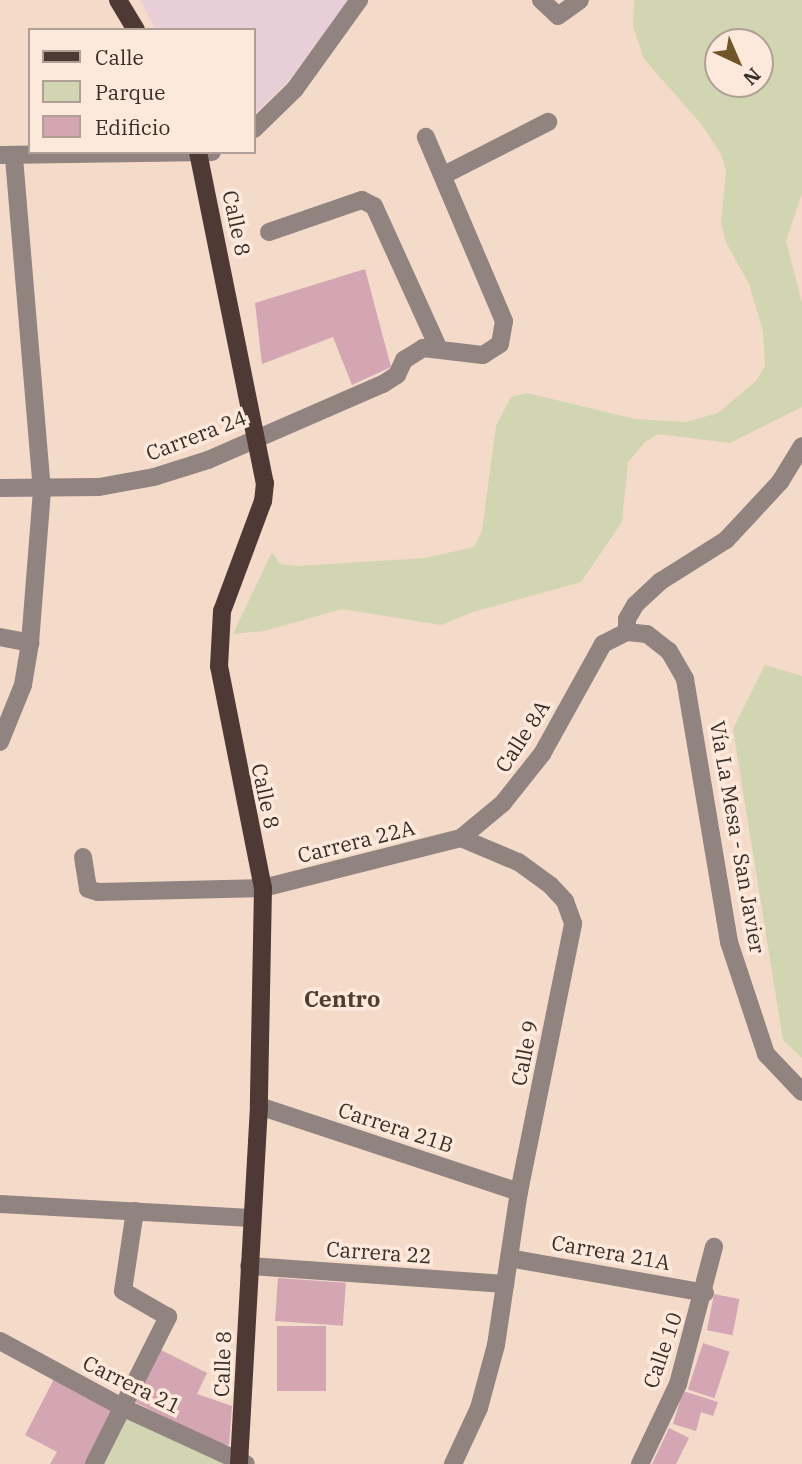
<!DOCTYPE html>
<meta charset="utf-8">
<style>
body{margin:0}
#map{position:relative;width:802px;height:1464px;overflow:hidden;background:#f4dac9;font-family:"IBM Plex Serif",serif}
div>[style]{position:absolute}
.medical>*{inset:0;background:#e8ced6}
.green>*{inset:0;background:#d1d5b2}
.building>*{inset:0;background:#d4a6b3;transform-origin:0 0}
.minor>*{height:18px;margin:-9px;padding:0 9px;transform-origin:9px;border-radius:9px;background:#908380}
.major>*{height:18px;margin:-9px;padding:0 9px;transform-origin:9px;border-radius:9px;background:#4e3935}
span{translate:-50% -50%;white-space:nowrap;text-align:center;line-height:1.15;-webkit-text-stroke:7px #fde9db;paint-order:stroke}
.street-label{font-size:21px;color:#392f29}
.neighbourhood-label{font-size:23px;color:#523e30;font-weight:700}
.legend{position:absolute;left:28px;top:28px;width:228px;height:126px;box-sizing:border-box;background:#fde9db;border:2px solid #af9f94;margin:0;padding:9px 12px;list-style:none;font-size:21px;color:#392f29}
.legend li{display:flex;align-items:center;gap:14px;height:35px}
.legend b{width:35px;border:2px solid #af9f94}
.north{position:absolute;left:704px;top:28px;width:70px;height:70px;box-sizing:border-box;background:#fde9db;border:2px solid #af9f94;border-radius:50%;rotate:136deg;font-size:19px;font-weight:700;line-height:28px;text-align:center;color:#392f29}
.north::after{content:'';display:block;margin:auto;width:24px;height:32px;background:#6f5527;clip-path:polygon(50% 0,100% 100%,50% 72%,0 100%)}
</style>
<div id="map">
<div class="medical">
<i style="clip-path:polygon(140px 0,350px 0,289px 80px,254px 115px,254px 30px,156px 30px)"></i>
</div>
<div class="green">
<i style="clip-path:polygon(evenodd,634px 0,802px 0,802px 193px,786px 241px,802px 303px,802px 407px,730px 443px,658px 434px,645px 442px,628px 462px,622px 522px,581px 582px,473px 612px,441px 625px,342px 609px,264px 631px,233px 634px,272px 552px,280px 564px,297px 566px,425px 558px,474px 547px,482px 531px,496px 426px,511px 397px,527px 393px,635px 419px,686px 422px,718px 413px,757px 380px,765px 366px,763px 331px,749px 284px,726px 242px,721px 223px,726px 171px,721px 154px,702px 125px,644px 59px,633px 26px,634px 0,718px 42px,760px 42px,760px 84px,718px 84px,718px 42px)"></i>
<i style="clip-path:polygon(765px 665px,802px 676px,802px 1058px,783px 1040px,733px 729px)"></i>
<i style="clip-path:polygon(124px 1408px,239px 1464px,94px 1464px)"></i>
</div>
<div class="building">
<i style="clip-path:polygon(365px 269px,391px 367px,352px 385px,333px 337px,262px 364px,255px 303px)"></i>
<i style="left:278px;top:1278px;width:68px;height:43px;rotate:4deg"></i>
<i style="left:714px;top:1294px;width:26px;height:37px;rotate:11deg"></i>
<i style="left:277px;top:1326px;width:49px;height:65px"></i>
<i style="left:703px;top:1343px;width:28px;height:49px;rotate:18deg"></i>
<i style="clip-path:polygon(159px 1349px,207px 1373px,197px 1394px,232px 1406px,229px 1445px,218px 1444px,133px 1401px)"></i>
<i style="clip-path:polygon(55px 1377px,115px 1408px,86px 1464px,50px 1464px,57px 1452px,25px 1435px)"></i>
<i style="clip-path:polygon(683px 1391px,718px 1402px,713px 1416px,701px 1412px,696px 1431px,673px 1424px)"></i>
<i style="clip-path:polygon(669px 1428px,689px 1438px,676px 1464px,652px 1464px)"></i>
</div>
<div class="minor">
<i style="left:541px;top:0;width:23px;rotate:43deg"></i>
<i style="left:558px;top:16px;width:27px;rotate:-36deg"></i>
<i style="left:254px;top:129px;width:57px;rotate:-44.3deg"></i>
<i style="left:295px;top:89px;width:110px;rotate:-54.3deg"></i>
<i style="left:0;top:155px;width:212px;rotate:-0.8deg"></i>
<i style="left:444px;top:175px;width:117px;rotate:-27deg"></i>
<i style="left:269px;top:232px;width:98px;rotate:-19deg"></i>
<i style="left:362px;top:200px;width:13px;rotate:27deg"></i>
<i style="left:374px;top:206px;width:155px;rotate:65.6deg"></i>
<i style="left:0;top:488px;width:99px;rotate:-0.6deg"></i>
<i style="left:99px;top:487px;width:56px;rotate:-10.3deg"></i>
<i style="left:154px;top:477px;width:57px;rotate:-17.5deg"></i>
<i style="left:208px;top:460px;width:191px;rotate:-23.5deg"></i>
<i style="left:383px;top:384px;width:17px;rotate:-33deg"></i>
<i style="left:397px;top:375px;width:17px;rotate:-65deg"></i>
<i style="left:404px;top:360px;width:22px;rotate:-32deg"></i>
<i style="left:423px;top:348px;width:60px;rotate:6.7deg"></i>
<i style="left:483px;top:355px;width:20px;rotate:-33deg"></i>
<i style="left:500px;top:344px;width:23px;rotate:-80deg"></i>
<i style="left:504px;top:321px;width:200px;rotate:-113deg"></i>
<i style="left:627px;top:632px;width:13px;rotate:-90deg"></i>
<i style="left:627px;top:619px;width:16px;rotate:-60deg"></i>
<i style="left:635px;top:605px;width:35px;rotate:-43deg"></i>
<i style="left:661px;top:581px;width:77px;rotate:-32.2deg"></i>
<i style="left:726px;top:540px;width:79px;rotate:-47deg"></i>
<i style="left:780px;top:482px;width:42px;rotate:-58.6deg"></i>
<i style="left:0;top:637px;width:31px;rotate:11deg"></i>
<i style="left:0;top:742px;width:61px;rotate:-68deg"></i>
<i style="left:23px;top:685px;width:43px;rotate:-80.5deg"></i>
<i style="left:30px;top:643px;width:152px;rotate:-85.5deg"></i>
<i style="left:42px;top:491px;width:336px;rotate:-94.8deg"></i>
<i style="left:83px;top:857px;width:32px;rotate:81deg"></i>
<i style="left:88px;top:889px;width:10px;rotate:17deg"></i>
<i style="left:98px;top:892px;width:165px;rotate:-1.4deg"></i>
<i style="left:263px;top:888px;width:204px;rotate:-14.2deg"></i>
<i style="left:461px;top:838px;width:55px;rotate:-39.8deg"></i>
<i style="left:503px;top:803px;width:63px;rotate:-51.5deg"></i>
<i style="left:542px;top:754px;width:126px;rotate:-61deg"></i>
<i style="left:603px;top:644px;width:27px;rotate:-27deg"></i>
<i style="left:627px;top:632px;width:20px;rotate:6deg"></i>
<i style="left:647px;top:634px;width:28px;rotate:38deg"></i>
<i style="left:669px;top:651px;width:32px;rotate:60deg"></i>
<i style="left:685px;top:679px;width:267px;rotate:80.5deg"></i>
<i style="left:729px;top:942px;width:118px;rotate:71.7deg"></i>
<i style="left:766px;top:1054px;width:52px;rotate:46.5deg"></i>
<i style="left:259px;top:1106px;width:274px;rotate:18.3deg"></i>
<i style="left:0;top:1204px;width:251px;rotate:3.2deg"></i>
<i style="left:509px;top:1258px;width:199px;rotate:10.1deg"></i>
<i style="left:249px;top:1266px;width:257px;rotate:4deg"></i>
<i style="left:0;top:1341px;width:141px;rotate:28.4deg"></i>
<i style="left:124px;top:1408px;width:134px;rotate:24.7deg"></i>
<i style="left:94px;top:1464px;width:165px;rotate:-63.3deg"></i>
<i style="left:168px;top:1317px;width:52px;rotate:-150deg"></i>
<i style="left:123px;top:1291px;width:81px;rotate:-81.5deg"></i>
<i style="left:453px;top:1464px;width:62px;rotate:-65.1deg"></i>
<i style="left:479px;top:1408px;width:65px;rotate:-74.9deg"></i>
<i style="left:496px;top:1345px;width:155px;rotate:-81.5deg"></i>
<i style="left:519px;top:1192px;width:274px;rotate:-78.6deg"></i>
<i style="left:573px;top:923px;width:23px;rotate:-110deg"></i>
<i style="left:565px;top:901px;width:22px;rotate:-133deg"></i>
<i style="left:550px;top:885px;width:39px;rotate:-144deg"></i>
<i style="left:518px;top:862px;width:62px;rotate:-157.2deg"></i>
<i style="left:640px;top:1464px;width:89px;rotate:-64.6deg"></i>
<i style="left:678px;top:1384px;width:142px;rotate:-75.3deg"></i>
</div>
<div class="major">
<i style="left:118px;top:0;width:35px;rotate:59deg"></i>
<i style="left:198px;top:152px;width:338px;rotate:78.6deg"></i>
<i style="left:265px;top:483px;width:18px;rotate:96deg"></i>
<i style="left:263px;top:501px;width:117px;rotate:110.4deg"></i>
<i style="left:222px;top:611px;width:55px;rotate:93.1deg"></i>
<i style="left:219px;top:666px;width:226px;rotate:78.8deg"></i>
<i style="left:263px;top:888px;width:218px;rotate:91.1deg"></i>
<i style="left:259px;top:1106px;width:359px;rotate:93.2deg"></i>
</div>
<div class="street-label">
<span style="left:237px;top:223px;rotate:78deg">Calle 8</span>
<span style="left:196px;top:435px;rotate:-21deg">Carrera 24</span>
<span style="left:522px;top:736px;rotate:-57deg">Calle 8A</span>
<span style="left:266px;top:796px;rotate:78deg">Calle 8</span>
<span style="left:738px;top:837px;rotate:80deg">Vía La Mesa - San Javier</span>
<span style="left:356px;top:841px;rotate:-14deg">Carrera 22A</span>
<span style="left:524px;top:1053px;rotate:-79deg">Calle 9</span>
<span style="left:396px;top:1127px;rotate:18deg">Carrera 21B</span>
<span style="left:379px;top:1252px;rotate:4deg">Carrera 22</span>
<span style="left:611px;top:1252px;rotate:10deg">Carrera 21A</span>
<span style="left:662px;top:1350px;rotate:-71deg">Calle 10</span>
<span style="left:222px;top:1364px;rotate:-88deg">Calle 8</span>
<span style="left:132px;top:1384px;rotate:26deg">Carrera 21</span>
</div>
<div class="neighbourhood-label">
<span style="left:342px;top:998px">Centro</span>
</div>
<ul class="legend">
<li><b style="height:9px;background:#4e3935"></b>Calle</li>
<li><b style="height:19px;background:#d1d5b2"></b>Parque</li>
<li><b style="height:19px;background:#d4a6b3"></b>Edificio</li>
</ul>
<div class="north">N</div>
</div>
